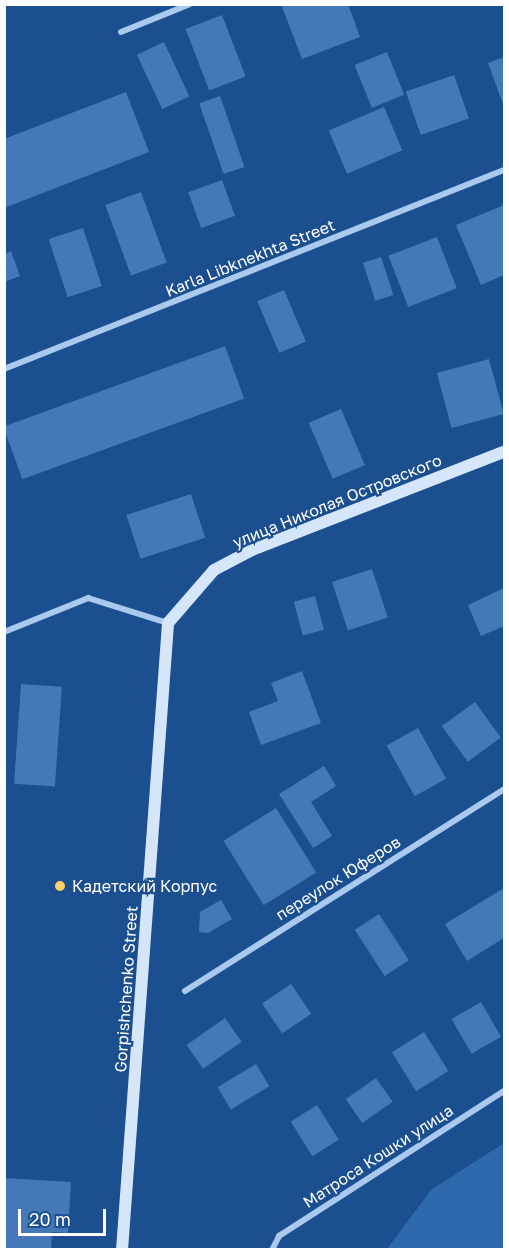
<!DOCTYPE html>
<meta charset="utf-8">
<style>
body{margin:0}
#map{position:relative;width:509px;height:1254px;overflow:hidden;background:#1b4f8f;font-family:"Golos Text",sans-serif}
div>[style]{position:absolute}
.green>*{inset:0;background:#2e69ad}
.building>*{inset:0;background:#4478b7;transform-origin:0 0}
.street>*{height:6px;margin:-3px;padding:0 3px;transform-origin:3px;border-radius:3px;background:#a9c9ee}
.secondary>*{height:12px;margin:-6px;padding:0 6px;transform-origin:6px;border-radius:6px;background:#d6e6fa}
.dots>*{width:16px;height:16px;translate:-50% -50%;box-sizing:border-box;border:3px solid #1b4f8f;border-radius:50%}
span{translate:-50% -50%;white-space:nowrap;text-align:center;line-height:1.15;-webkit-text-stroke:4.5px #1b4f8f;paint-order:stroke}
.street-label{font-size:16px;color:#fff}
.poi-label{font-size:16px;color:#fff}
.left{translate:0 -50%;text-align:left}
.frame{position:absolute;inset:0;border:6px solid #fff;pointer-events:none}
.scale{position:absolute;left:18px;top:1209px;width:88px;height:27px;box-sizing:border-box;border:3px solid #fff;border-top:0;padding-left:8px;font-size:18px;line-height:21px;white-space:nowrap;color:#fff;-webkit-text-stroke:4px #1b4f8f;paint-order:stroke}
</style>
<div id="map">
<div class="green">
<i style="clip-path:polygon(504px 1143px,504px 1249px,387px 1249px,431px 1190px)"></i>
</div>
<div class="building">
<i style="clip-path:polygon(281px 4px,348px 4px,360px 37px,302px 59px)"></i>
<i style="left:222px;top:15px;width:66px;height:39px;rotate:69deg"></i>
<i style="left:164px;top:42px;width:60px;height:30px;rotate:65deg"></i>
<i style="left:387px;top:52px;width:46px;height:35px;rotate:68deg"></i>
<i style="clip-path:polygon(504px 57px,504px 107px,488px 63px)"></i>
<i style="left:454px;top:75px;width:46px;height:51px;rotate:71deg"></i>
<i style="clip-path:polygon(126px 92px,149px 152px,4px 208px,4px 139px)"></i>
<i style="left:220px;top:96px;width:75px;height:22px;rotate:71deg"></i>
<i style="left:384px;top:107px;width:47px;height:60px;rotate:67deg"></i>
<i style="left:222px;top:180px;width:38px;height:36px;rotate:70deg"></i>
<i style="left:141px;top:192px;width:75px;height:38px;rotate:70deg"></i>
<i style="clip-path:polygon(504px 205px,504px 275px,481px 285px,456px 225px)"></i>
<i style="left:83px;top:228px;width:61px;height:36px;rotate:72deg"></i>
<i style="left:437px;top:237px;width:55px;height:52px;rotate:69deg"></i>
<i style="clip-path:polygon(11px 251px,20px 276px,4px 282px,4px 254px)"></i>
<i style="left:381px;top:257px;width:40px;height:19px;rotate:72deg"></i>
<i style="left:284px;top:290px;width:56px;height:29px;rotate:67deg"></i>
<i style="left:225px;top:346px;width:56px;height:236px;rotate:70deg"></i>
<i style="left:489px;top:359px;width:57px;height:54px;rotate:75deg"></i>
<i style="left:341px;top:409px;width:61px;height:35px;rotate:67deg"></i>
<i style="left:191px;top:494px;width:46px;height:68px;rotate:72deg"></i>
<i style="left:372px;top:569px;width:51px;height:42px;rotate:72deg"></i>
<i style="clip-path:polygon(504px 588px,504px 626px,481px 636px,468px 605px)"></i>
<i style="left:315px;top:596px;width:35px;height:22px;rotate:75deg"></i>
<i style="clip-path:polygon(302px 671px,321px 723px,261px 745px,249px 712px,278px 701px,271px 683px)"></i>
<i style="left:21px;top:684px;width:41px;height:100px;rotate:4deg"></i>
<i style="left:475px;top:702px;width:44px;height:41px;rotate:54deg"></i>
<i style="left:418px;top:728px;width:58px;height:36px;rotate:61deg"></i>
<i style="clip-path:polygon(324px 766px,336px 786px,311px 802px,332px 836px,313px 848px,279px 794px)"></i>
<i style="left:276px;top:808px;width:76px;height:62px;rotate:58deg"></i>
<i style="clip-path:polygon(504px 888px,504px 938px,467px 961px,445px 924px)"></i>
<i style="clip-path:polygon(221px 900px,232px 919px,208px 933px,199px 932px,200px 912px)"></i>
<i style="left:379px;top:914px;width:55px;height:29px;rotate:57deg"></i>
<i style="left:291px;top:984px;width:36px;height:35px;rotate:56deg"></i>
<i style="left:481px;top:1002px;width:40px;height:34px;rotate:60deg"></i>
<i style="left:225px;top:1018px;width:29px;height:47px;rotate:55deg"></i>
<i style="left:424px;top:1032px;width:46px;height:38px;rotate:58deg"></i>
<i style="left:256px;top:1064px;width:26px;height:45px;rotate:59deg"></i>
<i style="left:376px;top:1078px;width:29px;height:37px;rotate:55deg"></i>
<i style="left:317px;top:1105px;width:41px;height:31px;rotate:58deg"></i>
<i style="clip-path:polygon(4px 1178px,71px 1182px,68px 1233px,52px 1232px,51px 1250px,4px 1250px)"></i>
</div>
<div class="street">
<i style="left:121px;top:32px;width:74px;rotate:-22.1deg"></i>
<i style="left:4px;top:369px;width:538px;rotate:-21.7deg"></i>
<i style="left:4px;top:632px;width:91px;rotate:-22deg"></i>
<i style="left:88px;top:598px;width:84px;rotate:17.4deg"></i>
<i style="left:185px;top:991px;width:378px;rotate:-32.3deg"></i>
<i style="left:272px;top:1250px;width:16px;rotate:-63deg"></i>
<i style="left:279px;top:1236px;width:268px;rotate:-32.8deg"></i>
</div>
<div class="secondary">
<i style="left:122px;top:1250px;width:629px;rotate:-85.8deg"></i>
<i style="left:168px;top:623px;width:70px;rotate:-49deg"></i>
<i style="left:214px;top:570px;width:43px;rotate:-27.8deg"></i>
<i style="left:252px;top:550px;width:270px;rotate:-21.3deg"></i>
</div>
<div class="dots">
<i style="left:60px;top:886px;background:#ffd166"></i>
</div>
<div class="street-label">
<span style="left:250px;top:258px;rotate:-22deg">Karla Libknekhta Street</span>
<span style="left:337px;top:501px;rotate:-22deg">улица Николая Островского</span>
<span style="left:338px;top:878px;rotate:-32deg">переулок Юферов</span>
<span style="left:126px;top:989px;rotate:-86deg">Gorpishchenko Street</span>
<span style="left:378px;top:1156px;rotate:-33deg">Матроса Кошки улица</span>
</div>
<div class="poi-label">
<span class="left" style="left:72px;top:886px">Кадетский Корпус</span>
</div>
<div class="frame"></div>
<div class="scale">20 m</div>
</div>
